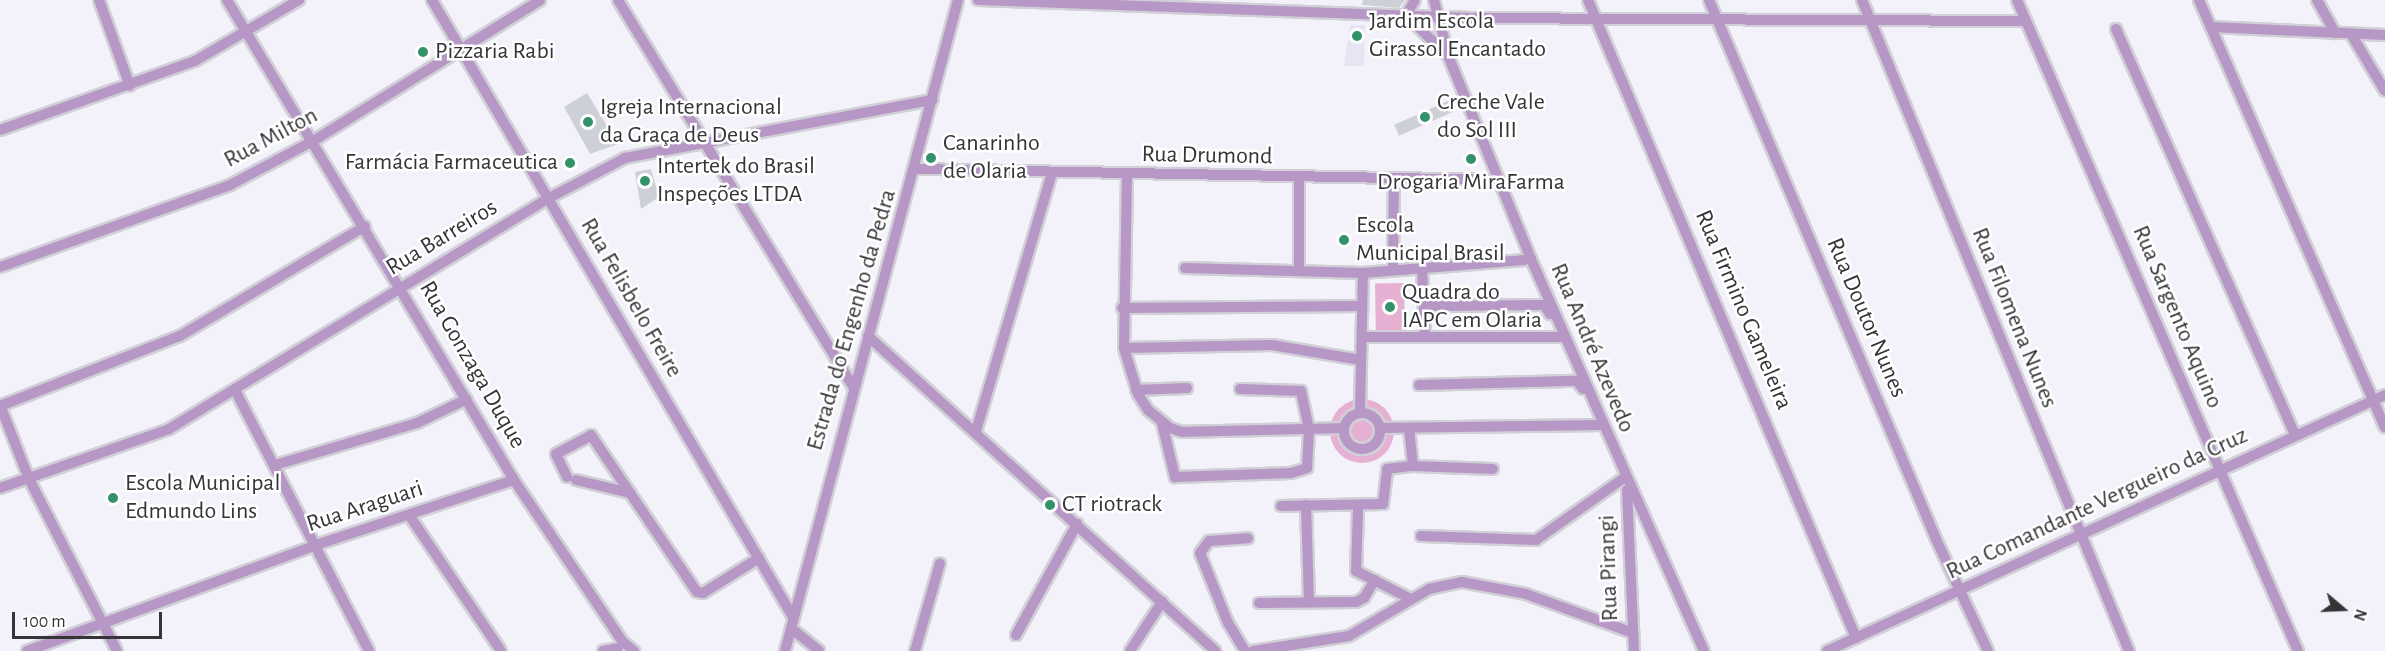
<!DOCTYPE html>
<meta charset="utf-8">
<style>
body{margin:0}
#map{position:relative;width:2385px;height:651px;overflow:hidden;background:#f3f2fa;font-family:"Alegreya Sans",sans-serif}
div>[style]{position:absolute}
.built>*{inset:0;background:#e7e5f4}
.green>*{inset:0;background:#e6b0d3;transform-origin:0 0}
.round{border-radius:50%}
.building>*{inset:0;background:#cdd1d7;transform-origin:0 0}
.roads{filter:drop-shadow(2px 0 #d1d0d7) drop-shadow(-2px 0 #d1d0d7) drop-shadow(0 2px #d1d0d7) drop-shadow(0 -2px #d1d0d7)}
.minor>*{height:10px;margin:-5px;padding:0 5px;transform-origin:5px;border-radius:5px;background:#b697c5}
.minor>.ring{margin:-5px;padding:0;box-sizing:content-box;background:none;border:10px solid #b697c5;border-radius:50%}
.dots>*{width:16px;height:16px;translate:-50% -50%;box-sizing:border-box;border:3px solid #fff;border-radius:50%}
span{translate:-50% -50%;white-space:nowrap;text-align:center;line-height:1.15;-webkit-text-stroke:5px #fff;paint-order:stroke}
.poi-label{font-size:24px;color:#353538}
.left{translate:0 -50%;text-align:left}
.right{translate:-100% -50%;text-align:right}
.street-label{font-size:24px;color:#353538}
.north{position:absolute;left:2313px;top:579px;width:60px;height:60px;-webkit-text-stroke:4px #fff;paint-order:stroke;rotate:109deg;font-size:16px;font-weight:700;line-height:24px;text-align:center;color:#353538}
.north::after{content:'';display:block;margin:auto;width:21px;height:27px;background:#353538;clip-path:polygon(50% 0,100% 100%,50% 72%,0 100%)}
.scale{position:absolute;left:12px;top:612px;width:150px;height:27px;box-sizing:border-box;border:3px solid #353538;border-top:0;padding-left:8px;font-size:18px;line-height:21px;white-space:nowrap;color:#353538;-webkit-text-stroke:4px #fff;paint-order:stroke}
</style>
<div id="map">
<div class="built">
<i style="clip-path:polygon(1350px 25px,1365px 25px,1364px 66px,1344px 66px)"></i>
</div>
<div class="green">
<i style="left:1404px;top:283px;width:47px;height:29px;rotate:89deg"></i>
<i class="round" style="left:1330px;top:399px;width:64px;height:64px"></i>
</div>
<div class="building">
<i style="clip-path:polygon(1363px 0,1405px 0,1399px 8px,1362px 5px)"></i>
<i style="clip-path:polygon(587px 93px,618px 144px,590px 154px,564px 107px)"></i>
<i style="left:1450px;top:100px;width:12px;height:61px;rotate:66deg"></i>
<i style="clip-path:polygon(651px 169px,659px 197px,641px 209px,635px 172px)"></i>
</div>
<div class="roads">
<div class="minor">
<i style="left:99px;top:0;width:91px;rotate:70.2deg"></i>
<i style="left:227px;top:0;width:559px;rotate:59.12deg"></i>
<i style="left:514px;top:480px;width:194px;rotate:56.1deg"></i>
<i style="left:622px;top:641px;width:16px;rotate:40deg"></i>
<i style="left:432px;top:0;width:715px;rotate:59.67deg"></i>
<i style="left:618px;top:0;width:452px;rotate:58.7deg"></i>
<i style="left:978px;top:0;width:489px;rotate:2.1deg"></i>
<i style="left:1467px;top:18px;width:559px;rotate:0.31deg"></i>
<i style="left:1434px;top:0;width:60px;rotate:75.5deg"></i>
<i style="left:1449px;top:58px;width:217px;rotate:67.8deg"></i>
<i style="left:1531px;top:259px;width:428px;rotate:66.2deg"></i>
<i style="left:1588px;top:0;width:692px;rotate:67.21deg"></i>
<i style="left:1709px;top:0;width:585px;rotate:67.16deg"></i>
<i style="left:1936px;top:539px;width:123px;rotate:65.1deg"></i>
<i style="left:1862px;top:0;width:704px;rotate:67.7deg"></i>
<i style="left:2017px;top:0;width:709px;rotate:66.65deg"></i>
<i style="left:2199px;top:0;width:466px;rotate:66.5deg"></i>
<i style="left:2317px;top:0;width:38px;rotate:61deg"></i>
<i style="left:1406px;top:15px;width:57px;rotate:44.3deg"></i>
<i style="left:1406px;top:15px;width:17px;rotate:-59deg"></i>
<i style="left:2211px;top:27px;width:174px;rotate:2.6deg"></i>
<i style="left:2116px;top:29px;width:444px;rotate:66.2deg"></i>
<i style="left:2351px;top:34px;width:66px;rotate:59.2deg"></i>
<i style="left:0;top:130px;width:207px;rotate:-19.5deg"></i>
<i style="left:195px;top:61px;width:121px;rotate:-30.4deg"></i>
<i style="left:916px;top:169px;width:583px;rotate:1.08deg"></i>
<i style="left:1127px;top:176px;width:172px;rotate:91deg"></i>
<i style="left:1124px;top:348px;width:48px;rotate:73.1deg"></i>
<i style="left:1138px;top:394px;width:19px;rotate:58deg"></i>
<i style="left:1148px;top:410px;width:28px;rotate:39deg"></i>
<i style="left:1170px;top:428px;width:13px;rotate:18deg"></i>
<i style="left:1182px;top:432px;width:162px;rotate:-1.4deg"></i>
<i style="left:1299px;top:178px;width:93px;rotate:90deg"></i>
<i style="left:0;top:267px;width:244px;rotate:-19.6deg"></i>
<i style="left:230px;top:185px;width:94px;rotate:-27.9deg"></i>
<i style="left:313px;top:141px;width:267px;rotate:-31.8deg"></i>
<i style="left:1185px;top:268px;width:178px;rotate:1.6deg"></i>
<i style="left:1363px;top:273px;width:162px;rotate:-4.6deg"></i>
<i style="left:1422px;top:268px;width:68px;rotate:87.5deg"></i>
<i style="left:1393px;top:270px;width:92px;rotate:-89.4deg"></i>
<i style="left:1424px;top:306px;width:120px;rotate:-0.5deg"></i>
<i style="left:1544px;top:305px;width:11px;rotate:56deg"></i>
<i style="left:1122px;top:308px;width:240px;rotate:-0.5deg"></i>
<i style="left:868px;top:336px;width:469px;rotate:42.2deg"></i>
<i style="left:1362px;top:337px;width:202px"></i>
<i style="left:1124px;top:348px;width:148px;rotate:-1.2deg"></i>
<i style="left:1272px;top:345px;width:90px;rotate:9.6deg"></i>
<i style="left:1419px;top:385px;width:158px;rotate:-1.5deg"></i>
<i style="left:1577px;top:381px;width:10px;rotate:53deg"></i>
<i style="left:235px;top:390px;width:293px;rotate:62.8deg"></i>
<i style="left:1136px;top:390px;width:51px;rotate:-2.2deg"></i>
<i style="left:0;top:405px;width:79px;rotate:68.6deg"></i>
<i style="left:29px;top:479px;width:193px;rotate:62.9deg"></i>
<i style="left:0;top:406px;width:193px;rotate:-21.3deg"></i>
<i style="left:180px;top:336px;width:215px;rotate:-30.7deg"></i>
<i style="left:1360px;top:413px;width:140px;rotate:-88.8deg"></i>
<i class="ring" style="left:1344px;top:413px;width:26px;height:26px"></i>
<i style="left:1162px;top:423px;width:56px;rotate:76.5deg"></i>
<i style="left:1175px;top:477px;width:116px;rotate:-2deg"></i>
<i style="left:1291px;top:473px;width:17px;rotate:-17deg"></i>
<i style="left:1307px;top:468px;width:39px;rotate:-87deg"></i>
<i style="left:1309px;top:429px;width:39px;rotate:-102deg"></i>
<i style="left:1301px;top:391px;width:61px;rotate:-178.1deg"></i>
<i style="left:1380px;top:428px;width:222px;rotate:-0.8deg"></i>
<i style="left:1409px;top:428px;width:38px;rotate:84deg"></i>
<i style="left:1413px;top:466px;width:80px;rotate:2.1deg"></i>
<i style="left:976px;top:431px;width:269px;rotate:-73.6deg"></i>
<i style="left:275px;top:465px;width:148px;rotate:-16.5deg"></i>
<i style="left:417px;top:423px;width:55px;rotate:-25.6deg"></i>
<i style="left:567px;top:477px;width:25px;rotate:-116deg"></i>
<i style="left:556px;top:454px;width:40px;rotate:-28deg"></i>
<i style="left:591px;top:435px;width:189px;rotate:56deg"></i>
<i style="left:697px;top:592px;width:6px;rotate:9deg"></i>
<i style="left:703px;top:593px;width:66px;rotate:-32deg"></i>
<i style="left:576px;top:480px;width:56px;rotate:13.5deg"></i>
<i style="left:0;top:488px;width:179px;rotate:-19.2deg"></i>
<i style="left:169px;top:429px;width:445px;rotate:-31.3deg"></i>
<i style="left:549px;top:198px;width:86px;rotate:-27.8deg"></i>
<i style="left:625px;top:158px;width:313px;rotate:-10.7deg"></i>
<i style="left:1627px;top:490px;width:161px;rotate:87.5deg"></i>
<i style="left:1306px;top:505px;width:97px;rotate:88.2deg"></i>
<i style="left:1281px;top:506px;width:102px;rotate:-1.1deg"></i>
<i style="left:1383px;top:504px;width:35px;rotate:-83deg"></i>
<i style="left:1387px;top:469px;width:26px;rotate:-7deg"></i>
<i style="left:1358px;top:509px;width:62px;rotate:91.8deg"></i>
<i style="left:1356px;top:571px;width:62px;rotate:27deg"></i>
<i style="left:409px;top:515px;width:164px;rotate:55.9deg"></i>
<i style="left:1421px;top:536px;width:115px;rotate:2deg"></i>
<i style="left:1536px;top:540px;width:108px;rotate:-35.2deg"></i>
<i style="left:1259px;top:603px;width:97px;rotate:-0.6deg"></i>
<i style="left:1356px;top:602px;width:9px;rotate:-27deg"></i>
<i style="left:1364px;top:598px;width:21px;rotate:-59deg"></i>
<i style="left:791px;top:628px;width:36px;rotate:39deg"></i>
<i style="left:1016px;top:635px;width:127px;rotate:-61.2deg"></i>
<i style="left:27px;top:651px;width:308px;rotate:-20.1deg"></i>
<i style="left:316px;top:545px;width:208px;rotate:-18.2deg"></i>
<i style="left:603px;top:651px;width:15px;rotate:-11deg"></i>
<i style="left:785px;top:651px;width:674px;rotate:-75.12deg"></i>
<i style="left:915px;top:651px;width:91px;rotate:-74.1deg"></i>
<i style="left:1130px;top:651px;width:59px;rotate:-56.9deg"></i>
<i style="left:1245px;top:651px;width:33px;rotate:-121deg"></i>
<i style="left:1228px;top:623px;width:75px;rotate:-111.8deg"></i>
<i style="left:1200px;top:553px;width:15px;rotate:-53deg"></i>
<i style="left:1209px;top:541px;width:39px;rotate:-4deg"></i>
<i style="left:1253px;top:651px;width:97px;rotate:-8.9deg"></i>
<i style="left:1349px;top:636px;width:93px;rotate:-30.4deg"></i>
<i style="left:1429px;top:589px;width:34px;rotate:-12deg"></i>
<i style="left:1462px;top:582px;width:65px;rotate:10.6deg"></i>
<i style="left:1526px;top:594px;width:114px;rotate:20deg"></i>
<i style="left:1827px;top:651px;width:614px;rotate:-24.64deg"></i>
</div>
</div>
<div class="dots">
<i style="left:1357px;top:36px;background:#34926a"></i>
<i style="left:423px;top:52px;background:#34926a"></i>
<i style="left:1425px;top:117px;background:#34926a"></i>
<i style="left:588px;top:122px;background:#34926a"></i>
<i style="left:931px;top:158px;background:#34926a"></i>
<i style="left:1471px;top:159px;background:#34926a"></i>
<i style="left:570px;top:163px;background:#34926a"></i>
<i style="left:645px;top:181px;background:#34926a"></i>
<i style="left:1344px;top:240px;background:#34926a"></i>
<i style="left:1390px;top:307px;background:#34926a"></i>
<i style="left:113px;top:498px;background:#34926a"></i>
<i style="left:1050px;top:505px;background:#34926a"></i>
</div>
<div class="poi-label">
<span class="left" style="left:1369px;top:36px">Jardim Escola<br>Girassol Encantado</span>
<span class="left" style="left:435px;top:52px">Pizzaria Rabi</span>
<span class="left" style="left:1437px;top:117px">Creche Vale<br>do Sol III</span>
<span class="left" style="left:600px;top:122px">Igreja Internacional<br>da Graça de Deus</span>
<span class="left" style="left:943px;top:158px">Canarinho<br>de Olaria</span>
<span class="right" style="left:558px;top:163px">Farmácia Farmaceutica</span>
<span class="left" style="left:657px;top:181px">Intertek do Brasil<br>Inspeções LTDA</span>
<span style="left:1471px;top:183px">Drogaria MiraFarma</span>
<span class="left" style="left:1356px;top:240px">Escola<br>Municipal Brasil</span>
<span class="left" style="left:1402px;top:307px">Quadra do<br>IAPC em Olaria</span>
<span class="left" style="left:125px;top:498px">Escola Municipal<br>Edmundo Lins</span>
<span class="left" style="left:1062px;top:505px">CT riotrack</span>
</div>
<div class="street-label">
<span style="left:271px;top:138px;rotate:-28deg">Rua Milton</span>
<span style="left:1207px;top:156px;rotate:1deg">Rua Drumond</span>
<span style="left:442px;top:238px;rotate:-31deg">Rua Barreiros</span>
<span style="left:631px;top:298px;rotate:60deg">Rua Felisbelo Freire</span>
<span style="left:1743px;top:310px;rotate:67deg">Rua Firmino Gameleira</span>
<span style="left:2177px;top:317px;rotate:67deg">Rua Sargento Aquino</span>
<span style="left:1866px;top:318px;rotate:67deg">Rua Doutor Nunes</span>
<span style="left:2014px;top:318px;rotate:68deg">Rua Filomena Nunes</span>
<span style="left:852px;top:320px;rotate:-74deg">Estrada do Engenho da Pedra</span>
<span style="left:1592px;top:348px;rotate:67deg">Rua André Azevedo</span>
<span style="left:472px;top:365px;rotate:60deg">Rua Gonzaga Duque</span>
<span style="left:2097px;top:504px;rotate:-25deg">Rua Comandante Vergueiro da Cruz</span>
<span style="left:365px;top:507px;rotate:-18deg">Rua Araguari</span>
<span style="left:1609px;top:568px;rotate:-92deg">Rua Pirangi</span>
</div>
<div class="north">N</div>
<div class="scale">100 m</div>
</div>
